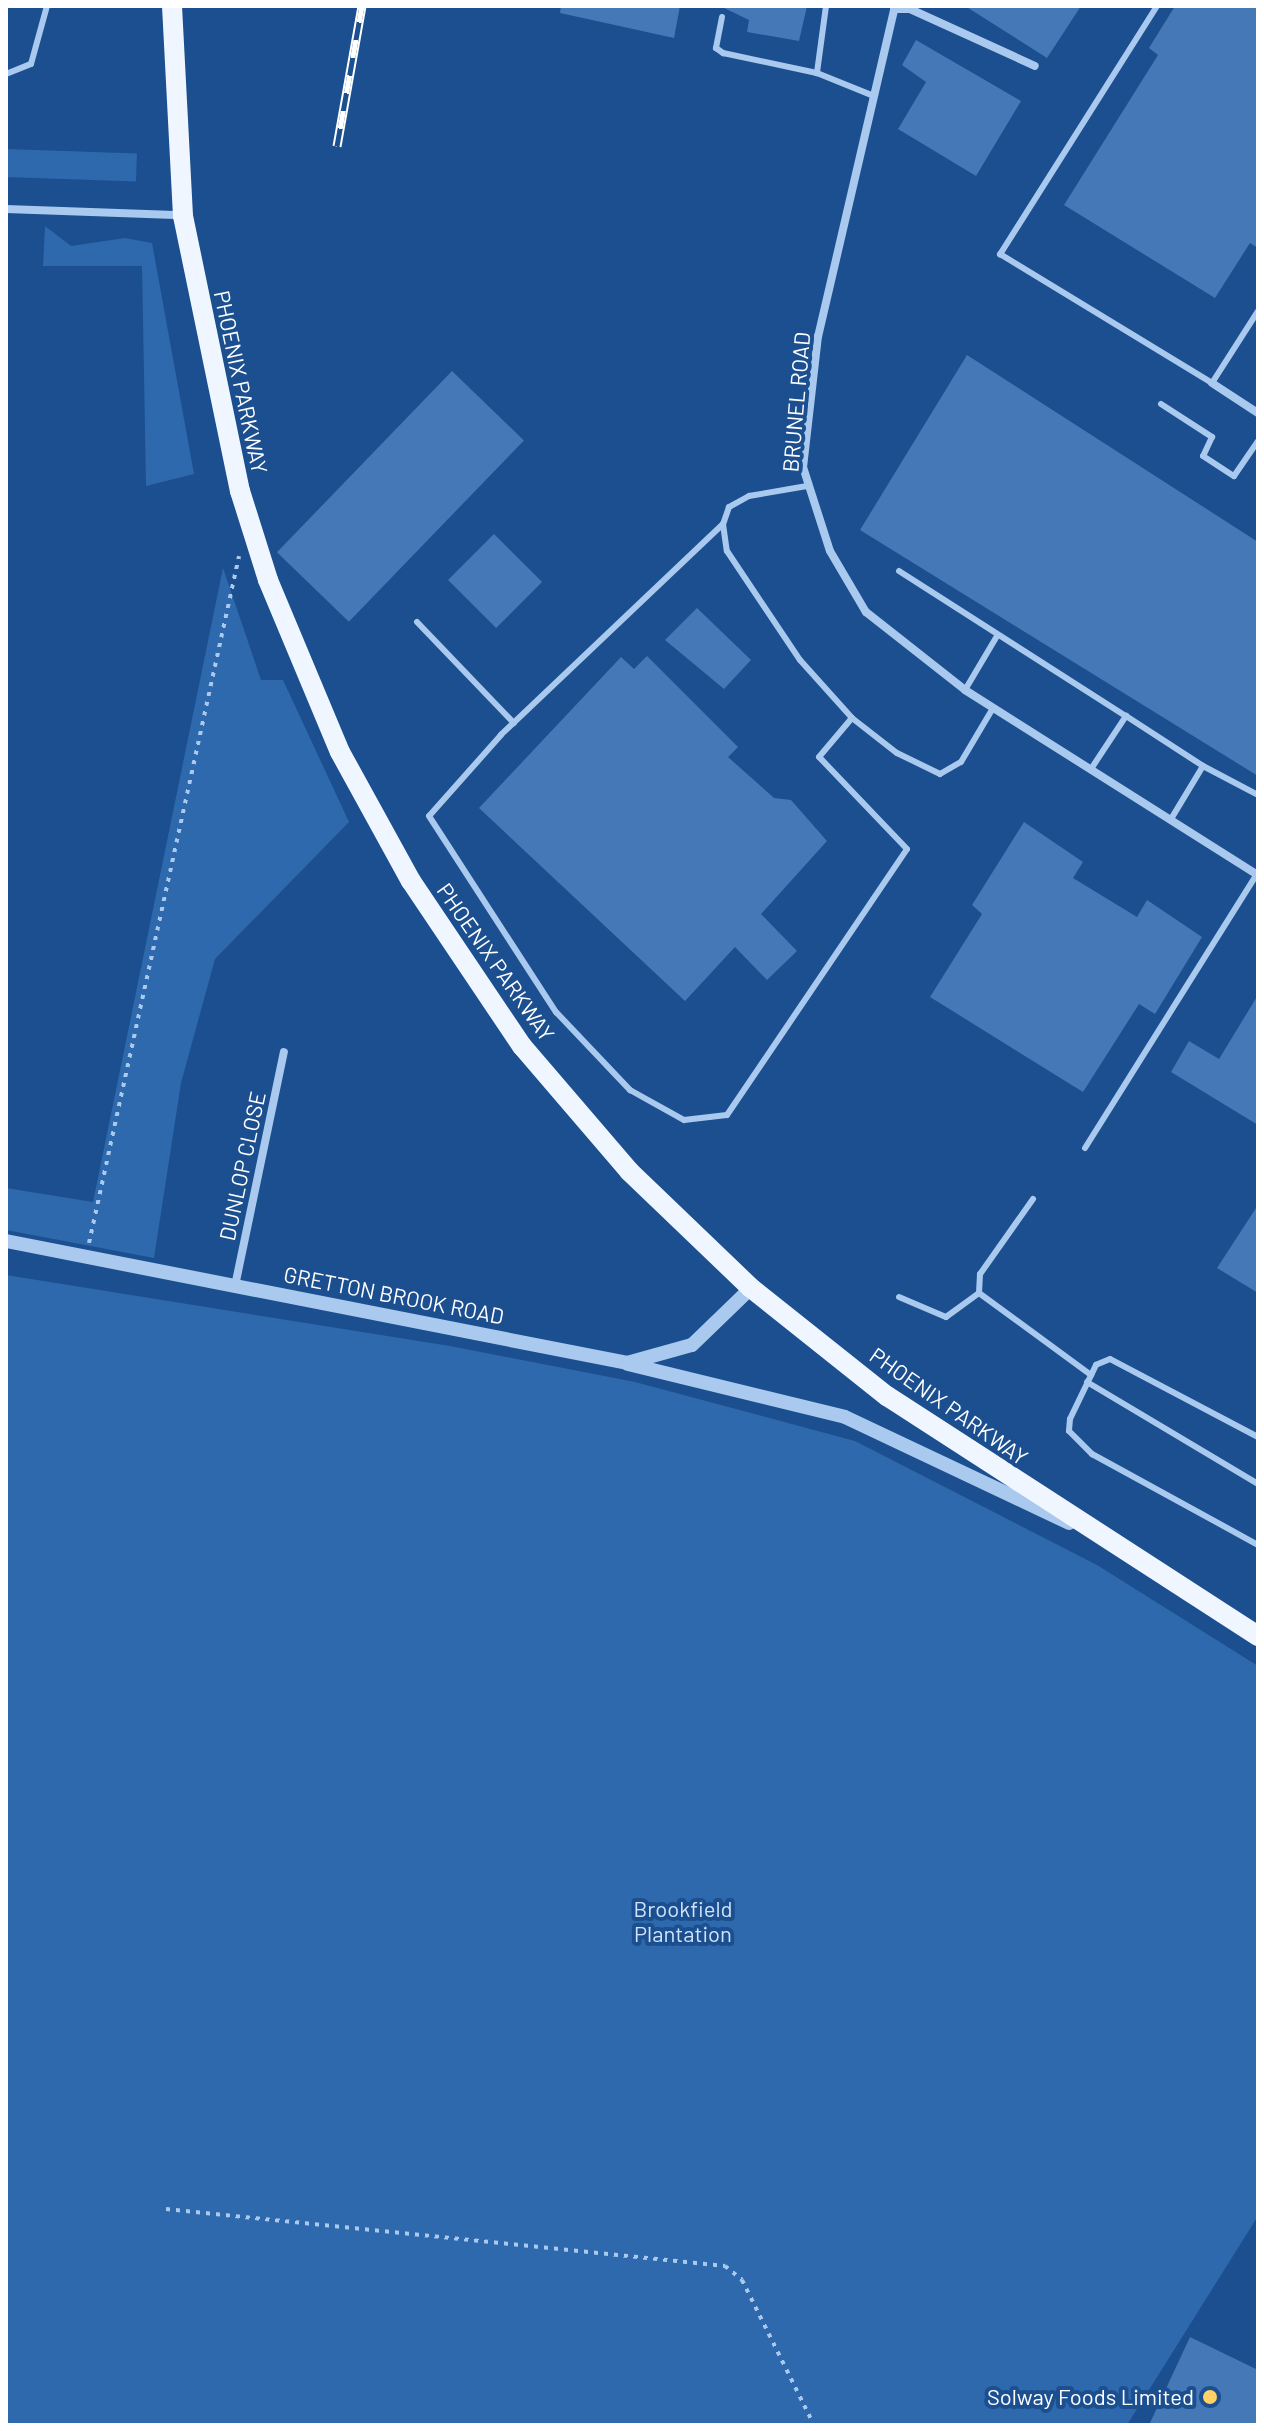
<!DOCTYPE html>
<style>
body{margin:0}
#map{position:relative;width:1264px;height:2431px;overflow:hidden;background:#1b4f8f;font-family:Barlow,sans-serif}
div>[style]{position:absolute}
.green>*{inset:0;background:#2e69ad;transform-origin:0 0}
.building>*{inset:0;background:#4478b7;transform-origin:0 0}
.path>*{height:4px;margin-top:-2px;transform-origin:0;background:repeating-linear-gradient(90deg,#a9c9ee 0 4px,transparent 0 10px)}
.service>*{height:6px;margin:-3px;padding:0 3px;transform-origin:3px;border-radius:3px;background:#a9c9ee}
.minor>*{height:8px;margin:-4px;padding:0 4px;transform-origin:4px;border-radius:4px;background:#a9c9ee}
.tertiary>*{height:14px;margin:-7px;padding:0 7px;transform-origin:7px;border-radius:7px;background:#a9c9ee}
.primary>*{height:20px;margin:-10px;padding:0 10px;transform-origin:10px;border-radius:10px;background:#f0f6ff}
.rail>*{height:9px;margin-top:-4.5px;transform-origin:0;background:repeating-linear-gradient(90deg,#1b4f8f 0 18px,#fff 0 36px);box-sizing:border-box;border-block:2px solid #fff}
.dots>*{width:22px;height:22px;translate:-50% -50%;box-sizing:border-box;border:4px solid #1b4f8f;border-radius:50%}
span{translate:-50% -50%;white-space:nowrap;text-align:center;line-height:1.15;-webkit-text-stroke:8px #1b4f8f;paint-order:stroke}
.street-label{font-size:22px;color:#fff}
.park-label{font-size:22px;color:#cfe3fa}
.poi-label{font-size:22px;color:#fff}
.right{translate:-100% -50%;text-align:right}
.frame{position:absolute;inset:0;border:8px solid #fff;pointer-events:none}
</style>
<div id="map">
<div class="green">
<i style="left:6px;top:149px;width:131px;height:28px;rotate:2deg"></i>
<i style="clip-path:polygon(45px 226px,71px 246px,125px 238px,152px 243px,194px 474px,146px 486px,142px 266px,43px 266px)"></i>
<i style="clip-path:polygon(223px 568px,261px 680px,283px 680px,349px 822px,215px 959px,181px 1083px,154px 1258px,6px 1230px,6px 1188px,93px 1202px)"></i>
<i style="clip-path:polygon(6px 1275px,450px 1346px,635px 1382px,855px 1441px,1097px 1565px,1258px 1666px,1258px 2216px,1127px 2425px,6px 2425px)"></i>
</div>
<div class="building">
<i style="clip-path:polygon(561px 6px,680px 6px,674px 38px,560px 13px)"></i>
<i style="clip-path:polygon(720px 6px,807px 6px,799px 41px,747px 32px,749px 20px)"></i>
<i style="clip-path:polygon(965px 6px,1081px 6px,1047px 58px)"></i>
<i style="clip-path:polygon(1175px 6px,1258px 6px,1258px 248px,1250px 243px,1215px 298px,1064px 205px,1158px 55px,1149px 48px)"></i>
<i style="clip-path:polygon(916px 40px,1021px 101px,976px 176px,898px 129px,926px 82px,902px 65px)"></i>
<i style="clip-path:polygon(967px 355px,1258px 542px,1258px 776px,860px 530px)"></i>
<i style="left:452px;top:371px;width:100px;height:252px;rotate:44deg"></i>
<i style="left:494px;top:534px;width:68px;height:65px;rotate:45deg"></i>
<i style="clip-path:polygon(697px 608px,751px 660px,724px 689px,665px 640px)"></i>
<i style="clip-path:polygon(647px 656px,738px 747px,728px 757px,774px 798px,791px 800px,827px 841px,761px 914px,797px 951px,767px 980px,735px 947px,685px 1001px,479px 808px,621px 657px,634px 669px)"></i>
<i style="clip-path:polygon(1024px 822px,1083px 862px,1073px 878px,1137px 917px,1147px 900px,1202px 937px,1155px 1014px,1139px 1004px,1083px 1092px,930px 997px,982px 914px,972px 905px)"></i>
<i style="clip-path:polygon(1258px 995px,1258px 1125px,1171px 1072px,1189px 1041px,1219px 1059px)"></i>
<i style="clip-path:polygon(1258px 1205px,1258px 1293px,1217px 1268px)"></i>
<i style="clip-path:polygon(1190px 2337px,1258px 2370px,1258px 2425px,1149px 2425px)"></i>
</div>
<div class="path">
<i style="left:89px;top:1243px;width:703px;rotate:-77.68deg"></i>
<i style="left:166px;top:2209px;width:562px;rotate:5.82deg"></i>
<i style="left:725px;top:2266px;width:22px;rotate:39deg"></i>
<i style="left:742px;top:2280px;width:162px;rotate:63.6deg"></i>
</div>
<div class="service">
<i style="left:826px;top:6px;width:68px;rotate:97.7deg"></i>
<i style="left:817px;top:73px;width:61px;rotate:22deg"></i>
<i style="left:1157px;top:6px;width:294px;rotate:122.3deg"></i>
<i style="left:1000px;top:254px;width:248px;rotate:31.3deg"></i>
<i style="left:1212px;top:383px;width:85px;rotate:-57.4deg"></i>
<i style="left:722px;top:17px;width:32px;rotate:101deg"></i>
<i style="left:716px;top:48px;width:9px;rotate:36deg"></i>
<i style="left:723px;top:53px;width:96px;rotate:12deg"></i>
<i style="left:6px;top:74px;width:27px;rotate:-22deg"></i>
<i style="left:31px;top:64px;width:60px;rotate:-74.6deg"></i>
<i style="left:1161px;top:404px;width:61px;rotate:32.9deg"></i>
<i style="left:1212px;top:437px;width:21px;rotate:115deg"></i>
<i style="left:1203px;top:456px;width:37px;rotate:33deg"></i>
<i style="left:1234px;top:476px;width:42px;rotate:-55.6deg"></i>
<i style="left:807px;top:486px;width:59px;rotate:170.2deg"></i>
<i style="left:749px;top:496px;width:23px;rotate:151deg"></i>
<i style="left:729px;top:507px;width:18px;rotate:109deg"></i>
<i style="left:723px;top:524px;width:27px;rotate:82deg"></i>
<i style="left:727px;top:551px;width:131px;rotate:56.2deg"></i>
<i style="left:800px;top:660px;width:78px;rotate:48.1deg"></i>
<i style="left:852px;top:718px;width:57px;rotate:37.9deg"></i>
<i style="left:897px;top:753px;width:48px;rotate:26deg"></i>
<i style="left:940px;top:774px;width:24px;rotate:-30deg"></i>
<i style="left:961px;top:762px;width:63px;rotate:-59.3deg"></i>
<i style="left:723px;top:524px;width:306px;rotate:136.5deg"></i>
<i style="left:501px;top:735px;width:108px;rotate:131.6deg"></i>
<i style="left:429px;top:816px;width:234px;rotate:57.1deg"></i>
<i style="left:556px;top:1012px;width:108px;rotate:46.5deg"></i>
<i style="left:630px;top:1090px;width:62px;rotate:29.1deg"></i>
<i style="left:684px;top:1120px;width:43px;rotate:-6.6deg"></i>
<i style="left:727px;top:1115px;width:321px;rotate:-55.9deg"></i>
<i style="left:907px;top:849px;width:127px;rotate:-133.7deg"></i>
<i style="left:819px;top:757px;width:51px;rotate:-49.8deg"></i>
<i style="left:899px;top:571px;width:269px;rotate:32.6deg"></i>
<i style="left:417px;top:622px;width:140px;rotate:46.2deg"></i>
<i style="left:965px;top:690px;width:63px;rotate:-59.3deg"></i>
<i style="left:1203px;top:766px;width:62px;rotate:27.8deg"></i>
<i style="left:1091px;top:769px;width:64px;rotate:-56.6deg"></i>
<i style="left:1126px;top:716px;width:92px;rotate:33deg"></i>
<i style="left:1203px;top:766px;width:62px;rotate:121.1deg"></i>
<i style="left:1085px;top:1148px;width:324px;rotate:-57.9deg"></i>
<i style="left:1033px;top:1199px;width:92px;rotate:125.2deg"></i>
<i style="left:980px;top:1274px;width:19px;rotate:93deg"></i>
<i style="left:979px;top:1293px;width:139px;rotate:36.2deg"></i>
<i style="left:899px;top:1297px;width:51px;rotate:23.1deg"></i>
<i style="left:946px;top:1317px;width:41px;rotate:-36deg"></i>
<i style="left:1087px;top:1382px;width:199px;rotate:30.8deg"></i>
<i style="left:1258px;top:1437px;width:167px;rotate:-152.2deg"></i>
<i style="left:1110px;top:1359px;width:15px;rotate:157deg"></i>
<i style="left:1096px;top:1365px;width:60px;rotate:115.7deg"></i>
<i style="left:1070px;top:1419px;width:12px;rotate:95deg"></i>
<i style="left:1069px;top:1431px;width:33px;rotate:45deg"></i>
<i style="left:1092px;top:1454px;width:189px;rotate:28.7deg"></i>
</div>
<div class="minor">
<i style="left:895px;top:6px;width:339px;rotate:103.1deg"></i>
<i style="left:818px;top:336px;width:132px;rotate:96.5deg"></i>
<i style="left:803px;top:467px;width:88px;rotate:72.2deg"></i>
<i style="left:830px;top:551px;width:71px;rotate:59.5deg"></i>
<i style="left:866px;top:612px;width:126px;rotate:38.2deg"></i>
<i style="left:965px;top:690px;width:347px;rotate:32.3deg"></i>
<i style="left:894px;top:9px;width:16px"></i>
<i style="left:910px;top:9px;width:137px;rotate:24.5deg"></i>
<i style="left:6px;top:209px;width:176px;rotate:2deg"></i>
<i style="left:1212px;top:383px;width:55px;rotate:33.1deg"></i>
<i style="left:235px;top:1286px;width:239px;rotate:-78.2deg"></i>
</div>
<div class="tertiary">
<i style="left:6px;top:1241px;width:633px;rotate:11.11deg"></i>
<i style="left:627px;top:1363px;width:67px;rotate:-15.5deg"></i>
<i style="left:692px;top:1345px;width:82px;rotate:-44deg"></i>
<i style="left:628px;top:1364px;width:223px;rotate:13.7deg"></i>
<i style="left:845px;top:1417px;width:248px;rotate:25.3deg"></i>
</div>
<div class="primary">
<i style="left:172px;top:6px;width:210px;rotate:87deg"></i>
<i style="left:183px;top:216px;width:281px;rotate:78.3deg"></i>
<i style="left:240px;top:491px;width:93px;rotate:72.5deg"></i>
<i style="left:268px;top:580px;width:186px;rotate:67.3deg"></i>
<i style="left:340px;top:752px;width:147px;rotate:61.2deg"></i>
<i style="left:411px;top:881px;width:199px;rotate:56.1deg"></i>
<i style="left:522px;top:1046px;width:165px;rotate:49.4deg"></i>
<i style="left:629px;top:1171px;width:169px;rotate:43.8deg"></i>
<i style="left:751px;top:1288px;width:174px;rotate:38.5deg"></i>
<i style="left:887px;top:1396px;width:442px;rotate:32.9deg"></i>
</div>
<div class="rail">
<i style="left:337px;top:146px;width:142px;rotate:-79.9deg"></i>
</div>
<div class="dots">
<i style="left:1210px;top:2397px;background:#ffd166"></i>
</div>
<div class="street-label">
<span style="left:241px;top:382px;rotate:78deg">PHOENIX PARKWAY</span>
<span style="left:796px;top:402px;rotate:-85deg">BRUNEL ROAD</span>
<span style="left:496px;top:962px;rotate:55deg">PHOENIX PARKWAY</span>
<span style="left:242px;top:1166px;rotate:-78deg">DUNLOP CLOSE</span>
<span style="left:394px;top:1295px;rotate:11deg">GRETTON BROOK ROAD</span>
<span style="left:949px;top:1406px;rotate:35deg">PHOENIX PARKWAY</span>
</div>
<div class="park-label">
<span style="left:683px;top:1921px">Brookfield<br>Plantation</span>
</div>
<div class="poi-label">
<span class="right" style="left:1194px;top:2397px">Solway Foods Limited</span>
</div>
<div class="frame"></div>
</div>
